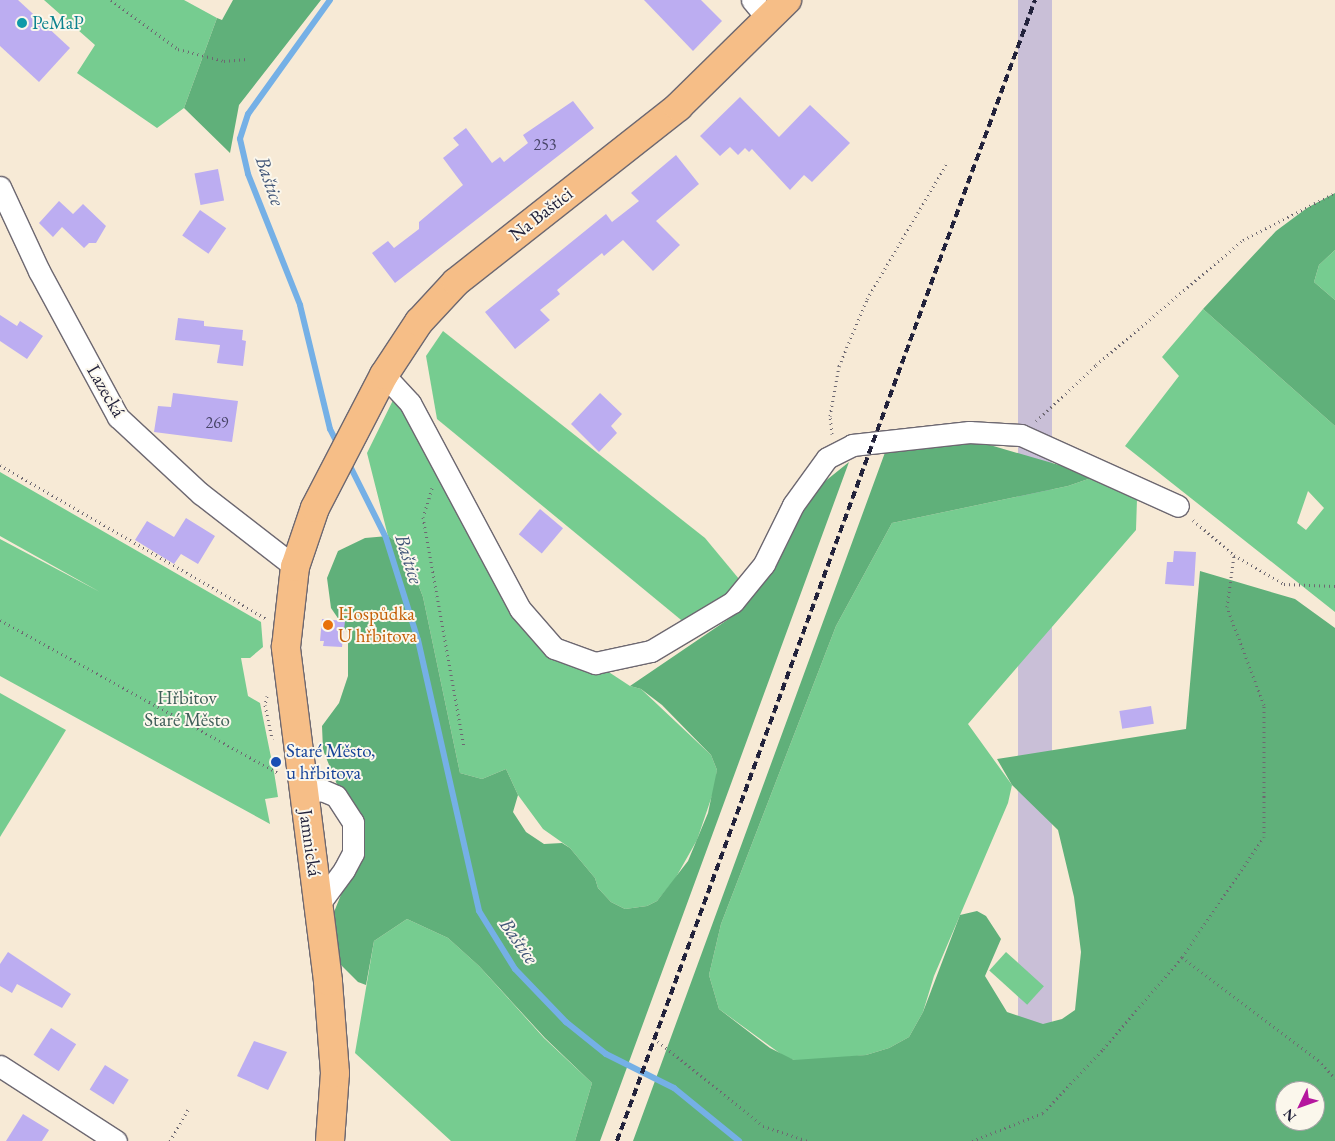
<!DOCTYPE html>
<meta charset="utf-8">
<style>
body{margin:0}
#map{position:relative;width:1335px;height:1141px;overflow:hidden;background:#f7ead6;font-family:"EB Garamond",serif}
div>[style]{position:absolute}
.industrial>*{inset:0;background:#c9bfd7;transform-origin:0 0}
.green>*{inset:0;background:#76cc90;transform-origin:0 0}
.forest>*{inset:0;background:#60b07a}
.stream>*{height:6px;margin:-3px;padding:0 3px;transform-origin:3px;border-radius:3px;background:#75b0e6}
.building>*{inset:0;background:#bcadf1;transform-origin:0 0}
.path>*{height:3px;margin-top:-1.5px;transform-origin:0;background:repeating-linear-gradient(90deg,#6d6871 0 1px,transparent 0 5px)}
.roads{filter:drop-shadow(1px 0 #6d6871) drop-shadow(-1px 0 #6d6871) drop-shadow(0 1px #6d6871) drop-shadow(0 -1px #6d6871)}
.minor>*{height:21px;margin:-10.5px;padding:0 10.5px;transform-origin:10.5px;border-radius:10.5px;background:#fff}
.major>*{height:28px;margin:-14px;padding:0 14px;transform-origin:14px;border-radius:14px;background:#f6be87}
.rail>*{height:4px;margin-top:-2px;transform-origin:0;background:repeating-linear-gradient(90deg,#22223b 0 8px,transparent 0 12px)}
.dots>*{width:14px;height:14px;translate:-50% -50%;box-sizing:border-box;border:2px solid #fbf7ec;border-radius:50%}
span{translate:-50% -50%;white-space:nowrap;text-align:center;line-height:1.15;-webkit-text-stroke:4px #fbf7ec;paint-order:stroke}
.number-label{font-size:16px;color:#484568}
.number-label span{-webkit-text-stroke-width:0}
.culture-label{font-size:19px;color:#0d838f}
.left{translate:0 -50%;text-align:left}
.street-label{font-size:19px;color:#22223b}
.food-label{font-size:19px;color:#c56008}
.park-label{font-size:19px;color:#3f5e59}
.transit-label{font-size:19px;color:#164399}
.water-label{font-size:20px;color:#3f5477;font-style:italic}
.north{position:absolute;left:1275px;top:1081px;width:50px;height:50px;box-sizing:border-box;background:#fbf7ec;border:1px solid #a4a2a5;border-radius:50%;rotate:228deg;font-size:14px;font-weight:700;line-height:20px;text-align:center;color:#22223b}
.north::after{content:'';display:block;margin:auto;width:18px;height:22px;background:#b5179e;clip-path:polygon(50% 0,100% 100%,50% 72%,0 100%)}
</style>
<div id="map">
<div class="industrial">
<i style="left:1018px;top:0;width:34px;height:1215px"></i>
</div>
<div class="green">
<i style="clip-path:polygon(44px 0,184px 0,217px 18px,184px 108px,157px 128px,77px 73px,95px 45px)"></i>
<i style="clip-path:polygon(1335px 250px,1335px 300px,1314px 282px,1319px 265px)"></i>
<i style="clip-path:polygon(evenodd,1203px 309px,1335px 426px,1335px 612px,1125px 446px,1179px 376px,1162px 357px,1203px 309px,1308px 491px,1324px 508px,1306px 530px,1297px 523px,1308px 491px)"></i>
<i style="clip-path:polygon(443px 331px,705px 538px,744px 585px,686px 624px,437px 419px,426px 356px)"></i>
<i style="clip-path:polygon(398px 390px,554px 648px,595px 663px,630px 686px,641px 689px,711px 755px,717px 770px,715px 787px,697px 840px,675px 879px,657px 901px,647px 906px,625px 909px,611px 902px,598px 888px,595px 878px,570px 848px,543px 829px,518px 795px,506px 769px,482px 779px,460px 773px,423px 597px,404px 547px,388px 536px,367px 453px)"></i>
<i style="clip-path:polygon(0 472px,261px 622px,263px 647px,250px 658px,241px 658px,248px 696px,260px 703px,274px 772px,278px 797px,265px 799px,270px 824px,0 676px,0 539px,100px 592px,0 536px)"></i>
<i style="clip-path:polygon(1097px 476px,1137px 499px,1136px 530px,968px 724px,1012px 785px,1008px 803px,934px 976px,923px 1012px,909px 1037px,889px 1048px,866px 1055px,821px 1060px,794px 1060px,785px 1057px,719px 1009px,709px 975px,721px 924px,836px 626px,892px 523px,1068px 486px)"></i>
<i style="clip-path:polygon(0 693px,66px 730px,0 837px)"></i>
<i style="clip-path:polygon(407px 919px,448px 938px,479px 966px,544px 1038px,592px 1083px,575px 1141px,451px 1141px,355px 1053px,374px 941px)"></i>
<i style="left:1006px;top:952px;width:51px;height:25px;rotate:42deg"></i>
</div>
<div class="forest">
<i style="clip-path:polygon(233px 0,321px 0,239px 105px,230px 153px,184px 108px,217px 18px,222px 20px)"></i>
<i style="clip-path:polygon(1335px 193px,1335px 250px,1319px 265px,1314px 282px,1335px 300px,1335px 426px,1203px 309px,1276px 231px,1307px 208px)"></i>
<i style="clip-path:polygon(evenodd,983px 443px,1097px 476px,1068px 486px,892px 523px,836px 626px,721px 924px,709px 975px,719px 1009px,770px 1048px,794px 1060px,866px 1055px,889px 1048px,909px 1037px,923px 1012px,960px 915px,977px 911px,986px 916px,1001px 939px,985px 976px,1007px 1012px,1043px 1024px,1062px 1019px,1075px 1010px,1081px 952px,1074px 897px,1058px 830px,1012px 785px,997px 759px,1186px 729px,1200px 571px,1295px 599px,1335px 628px,1335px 1141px,633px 1141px,887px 447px,983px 443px,1285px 1091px,1315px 1091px,1315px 1121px,1285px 1121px,1285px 1091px)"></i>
<i style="clip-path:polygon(849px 462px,600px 1141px,575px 1141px,592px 1083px,545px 1038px,479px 966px,448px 938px,407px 919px,374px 941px,366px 985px,358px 982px,340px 964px,332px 917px,357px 855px,338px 787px,323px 750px,322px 726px,339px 703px,348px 676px,348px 633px,331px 608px,327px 578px,338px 551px,365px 538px,388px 536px,404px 547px,423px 597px,460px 773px,482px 779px,506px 769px,518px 795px,513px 812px,526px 832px,544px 844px,562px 843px,570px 848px,595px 878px,598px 888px,611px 902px,625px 909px,647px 906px,657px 901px,688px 861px,708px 813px,717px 770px,711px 755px,662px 705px,641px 689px,630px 686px,733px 616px,786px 547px,813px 491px)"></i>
</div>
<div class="stream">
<i style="left:330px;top:0;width:140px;rotate:125.7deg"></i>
<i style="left:248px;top:114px;width:26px;rotate:108deg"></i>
<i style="left:240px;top:139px;width:36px;rotate:77deg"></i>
<i style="left:248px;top:174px;width:141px;rotate:68.3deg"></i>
<i style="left:300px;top:305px;width:128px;rotate:76.4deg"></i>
<i style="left:330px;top:429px;width:18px;rotate:63deg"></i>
<i style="left:348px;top:462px;width:85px;rotate:63.4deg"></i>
<i style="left:386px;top:538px;width:107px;rotate:72.6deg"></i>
<i style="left:418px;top:640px;width:278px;rotate:77.3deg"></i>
<i style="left:479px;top:911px;width:68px;rotate:58.2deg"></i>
<i style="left:515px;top:969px;width:74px;rotate:46.1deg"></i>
<i style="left:566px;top:1022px;width:51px;rotate:38.7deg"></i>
<i style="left:606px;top:1054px;width:76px;rotate:26.6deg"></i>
<i style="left:674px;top:1088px;width:84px;rotate:39.2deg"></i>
</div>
<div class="building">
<i style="clip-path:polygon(0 0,18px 0,70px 48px,39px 82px,0 46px)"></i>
<i style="clip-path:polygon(644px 0,701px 0,722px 21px,693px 51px)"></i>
<i style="clip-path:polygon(740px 97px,779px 137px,810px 105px,850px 143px,812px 182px,804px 175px,790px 190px,752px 149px,749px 152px,745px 148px,738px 155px,730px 147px,720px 156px,700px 136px)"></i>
<i style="clip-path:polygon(573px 101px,594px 128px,395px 283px,372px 253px,388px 241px,394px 248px,419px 229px,419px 222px,463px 185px,443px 158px,459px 145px,453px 138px,466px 128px,492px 163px,500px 157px,504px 162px,528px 143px,523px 135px)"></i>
<i style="clip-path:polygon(676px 155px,699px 184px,656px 221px,680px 245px,653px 271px,623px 240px,604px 256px,602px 253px,557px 290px,560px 294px,540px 310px,550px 320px,515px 349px,485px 312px,606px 214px,612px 222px,639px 201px,631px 193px)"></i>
<i style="left:218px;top:169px;width:32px;height:24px;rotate:79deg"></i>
<i style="clip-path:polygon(59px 201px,73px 214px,83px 204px,106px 226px,96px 243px,89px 243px,84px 248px,62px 227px,53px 237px,39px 223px)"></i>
<i style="left:200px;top:210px;width:32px;height:31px;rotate:35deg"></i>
<i style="clip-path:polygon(0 315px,17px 326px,20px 321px,43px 336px,27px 359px,0 341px)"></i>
<i style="clip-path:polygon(178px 318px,204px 321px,204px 326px,243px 330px,242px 340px,246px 341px,243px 366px,217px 363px,220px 345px,175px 340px)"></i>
<i style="clip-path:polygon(173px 393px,238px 401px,232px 442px,154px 432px,158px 406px,171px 407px)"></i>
<i style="clip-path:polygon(600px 393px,622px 414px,611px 426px,617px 433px,599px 452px,571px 424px)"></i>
<i style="left:540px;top:509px;width:30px;height:33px;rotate:40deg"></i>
<i style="clip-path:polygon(186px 518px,215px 536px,198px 564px,181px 554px,174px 564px,135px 540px,147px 521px,174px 537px)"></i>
<i style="clip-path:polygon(1174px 551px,1196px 552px,1194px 586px,1165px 584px,1167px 562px,1173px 562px)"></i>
<i style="clip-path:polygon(322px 619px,345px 621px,342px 647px,323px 646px,324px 641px,320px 641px)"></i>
<i style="left:1151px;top:706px;width:18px;height:32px;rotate:81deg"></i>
<i style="clip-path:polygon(8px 952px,71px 994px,62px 1008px,17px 984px,12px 993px,0 986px,0 964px)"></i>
<i style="left:51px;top:1028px;width:30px;height:32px;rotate:33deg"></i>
<i style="clip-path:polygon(254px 1041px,287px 1052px,268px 1090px,237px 1076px)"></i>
<i style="left:105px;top:1065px;width:28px;height:29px;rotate:32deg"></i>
<i style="clip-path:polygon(23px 1114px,49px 1130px,42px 1141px,6px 1141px)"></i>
</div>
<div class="path">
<i style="left:111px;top:0;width:83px;rotate:36.2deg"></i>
<i style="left:178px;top:49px;width:48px;rotate:14.6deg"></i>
<i style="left:224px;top:61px;width:23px;rotate:-5deg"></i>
<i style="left:1036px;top:421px;width:82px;rotate:-43deg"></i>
<i style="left:1096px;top:365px;width:193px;rotate:-40.4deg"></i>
<i style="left:1243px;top:240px;width:103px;rotate:-27.1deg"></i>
<i style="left:832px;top:434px;width:18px;rotate:-96deg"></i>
<i style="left:830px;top:416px;width:51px;rotate:-79.8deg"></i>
<i style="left:839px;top:366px;width:73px;rotate:-67.3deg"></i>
<i style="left:867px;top:299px;width:158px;rotate:-59.5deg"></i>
<i style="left:0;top:465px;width:308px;rotate:30deg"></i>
<i style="left:432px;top:488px;width:30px;rotate:107deg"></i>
<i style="left:423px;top:517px;width:234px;rotate:79.9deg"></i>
<i style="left:1193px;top:520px;width:54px;rotate:40.5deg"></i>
<i style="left:1234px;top:555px;width:58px;rotate:30.1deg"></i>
<i style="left:1284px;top:584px;width:51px;rotate:2.2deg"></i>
<i style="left:0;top:620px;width:317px;rotate:28.8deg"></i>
<i style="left:267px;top:696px;width:9px;rotate:103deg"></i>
<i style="left:265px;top:705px;width:35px;rotate:78deg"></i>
<i style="left:1182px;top:957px;width:171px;rotate:37.1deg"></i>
<i style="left:1318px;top:1060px;width:25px;rotate:47deg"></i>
<i style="left:654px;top:1038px;width:140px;rotate:38.9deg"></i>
<i style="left:763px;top:1126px;width:47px;rotate:18.4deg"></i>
<i style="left:170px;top:1141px;width:38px;rotate:-60deg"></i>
<i style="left:972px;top:1141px;width:76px;rotate:-21.5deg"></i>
<i style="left:1043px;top:1113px;width:88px;rotate:-46.8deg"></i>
<i style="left:1103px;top:1049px;width:121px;rotate:-49.3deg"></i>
<i style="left:1182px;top:957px;width:145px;rotate:-55.7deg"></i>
<i style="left:1264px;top:837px;width:132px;rotate:-90deg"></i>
<i style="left:1264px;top:705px;width:105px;rotate:-110.7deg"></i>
<i style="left:1227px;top:607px;width:52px;rotate:-82.3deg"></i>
</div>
<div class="roads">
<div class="minor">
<i style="left:752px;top:0;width:25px;rotate:50deg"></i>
<i style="left:0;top:187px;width:93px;rotate:65.1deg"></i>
<i style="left:39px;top:271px;width:166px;rotate:61.6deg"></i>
<i style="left:118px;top:417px;width:113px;rotate:42.9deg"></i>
<i style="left:201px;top:494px;width:119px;rotate:37.8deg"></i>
<i style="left:384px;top:375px;width:38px;rotate:47deg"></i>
<i style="left:410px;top:403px;width:234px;rotate:61.9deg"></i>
<i style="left:520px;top:609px;width:52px;rotate:48.9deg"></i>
<i style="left:554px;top:648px;width:44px;rotate:20.1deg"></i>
<i style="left:595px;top:663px;width:57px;rotate:-12.1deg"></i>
<i style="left:651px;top:651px;width:96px;rotate:-30.9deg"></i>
<i style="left:733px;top:602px;width:49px;rotate:-50.8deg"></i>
<i style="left:764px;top:564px;width:66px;rotate:-63.8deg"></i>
<i style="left:793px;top:505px;width:58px;rotate:-54.1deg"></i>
<i style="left:827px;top:458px;width:28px;rotate:-27deg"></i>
<i style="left:852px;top:445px;width:118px;rotate:-6.3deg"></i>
<i style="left:969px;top:432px;width:52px;rotate:3.3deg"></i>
<i style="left:1021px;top:435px;width:172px;rotate:24.3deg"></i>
<i style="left:303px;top:793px;width:19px;rotate:-9deg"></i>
<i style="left:322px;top:790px;width:15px;rotate:23deg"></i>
<i style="left:336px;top:796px;width:31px;rotate:57deg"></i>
<i style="left:353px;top:822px;width:31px;rotate:90deg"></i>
<i style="left:353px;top:853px;width:19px;rotate:118deg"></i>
<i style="left:344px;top:870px;width:42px;rotate:126.3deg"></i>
<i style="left:0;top:1066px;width:138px;rotate:32.9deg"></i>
</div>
<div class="major">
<i style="left:330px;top:1141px;width:68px;rotate:-85.8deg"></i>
<i style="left:335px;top:1073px;width:92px;rotate:-94.4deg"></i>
<i style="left:328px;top:981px;width:337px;rotate:-97.2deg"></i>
<i style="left:286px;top:647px;width:81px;rotate:-83.6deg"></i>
<i style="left:295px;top:567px;width:62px;rotate:-71.3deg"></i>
<i style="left:315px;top:508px;width:150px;rotate:-62.6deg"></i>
<i style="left:384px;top:375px;width:64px;rotate:-56.6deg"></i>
<i style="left:419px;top:322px;width:54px;rotate:-47.2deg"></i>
<i style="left:456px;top:282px;width:283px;rotate:-38.2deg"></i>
<i style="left:678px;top:107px;width:153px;rotate:-44.5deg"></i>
</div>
</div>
<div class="rail">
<i style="left:617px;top:1141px;width:1215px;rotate:-69.88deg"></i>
</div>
<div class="dots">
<i style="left:22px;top:23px;background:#0f9aa8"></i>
<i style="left:328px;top:625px;background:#e8710a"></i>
<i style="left:276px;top:762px;background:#1a4fb4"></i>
</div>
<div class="number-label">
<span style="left:545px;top:145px">253</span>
<span style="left:217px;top:423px">269</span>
</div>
<div class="culture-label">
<span class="left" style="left:32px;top:23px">PeMaP</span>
</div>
<div class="street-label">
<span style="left:541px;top:214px;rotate:-38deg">Na Baštici</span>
<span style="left:106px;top:391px;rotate:60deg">Lazecká</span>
<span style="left:310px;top:843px;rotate:82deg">Jamnická</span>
</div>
<div class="food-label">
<span class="left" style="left:338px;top:625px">Hospůdka<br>U hřbitova</span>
</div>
<div class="park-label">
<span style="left:187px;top:709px">Hřbitov<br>Staré Město</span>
</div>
<div class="transit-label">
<span class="left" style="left:286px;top:762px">Staré Město,<br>u hřbitova</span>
</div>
<div class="water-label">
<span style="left:270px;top:181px;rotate:71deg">Baštice</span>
<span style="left:409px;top:559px;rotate:72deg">Baštice</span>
<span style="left:519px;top:941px;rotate:55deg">Baštice</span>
</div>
<div class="north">N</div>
</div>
